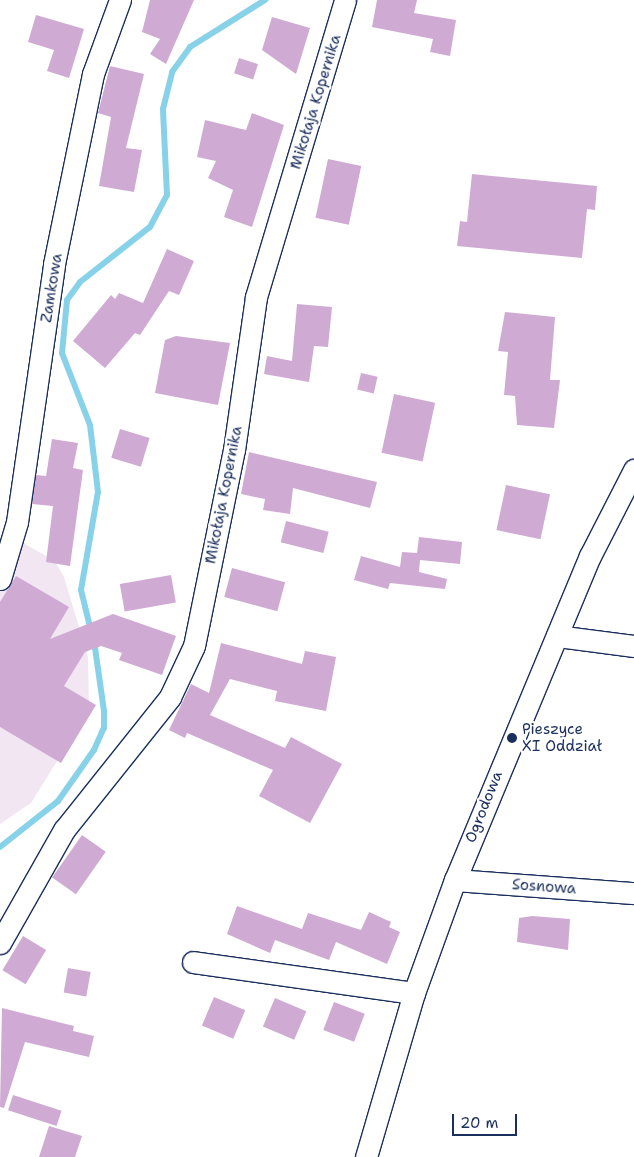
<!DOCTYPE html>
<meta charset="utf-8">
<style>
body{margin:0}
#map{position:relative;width:634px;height:1157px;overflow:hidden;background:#fff;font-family:"Shantell Sans",sans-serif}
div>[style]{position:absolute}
.built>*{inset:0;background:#f1e6f2}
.stream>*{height:6px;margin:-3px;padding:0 3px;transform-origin:3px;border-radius:3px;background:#88d2e9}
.building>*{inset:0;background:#cfabd4;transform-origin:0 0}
.roads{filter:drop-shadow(1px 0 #1b2f5e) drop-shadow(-1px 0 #1b2f5e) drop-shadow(0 1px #1b2f5e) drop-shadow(0 -1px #1b2f5e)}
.minor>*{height:21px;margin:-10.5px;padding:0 10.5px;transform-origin:10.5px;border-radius:10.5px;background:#fff}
.dots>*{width:14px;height:14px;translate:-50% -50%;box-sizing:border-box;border:2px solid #fff;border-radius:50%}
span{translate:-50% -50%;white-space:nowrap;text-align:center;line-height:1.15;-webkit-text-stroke:4.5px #fff;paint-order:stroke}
.street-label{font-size:15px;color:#1b2f5e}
.poi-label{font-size:15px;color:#1b2f5e}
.left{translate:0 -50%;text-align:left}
.scale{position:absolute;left:452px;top:1114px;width:65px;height:22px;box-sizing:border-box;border:2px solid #1b2f5e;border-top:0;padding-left:6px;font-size:15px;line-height:18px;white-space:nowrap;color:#1b2f5e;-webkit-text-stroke:4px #fff;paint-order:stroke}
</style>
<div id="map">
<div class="built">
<i style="clip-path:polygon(9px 535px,55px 561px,64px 577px,88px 657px,89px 710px,31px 803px,0 824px,0 554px)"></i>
</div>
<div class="stream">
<i style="left:91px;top:631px;width:42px;rotate:-103.7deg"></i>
<i style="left:81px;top:590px;width:99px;rotate:-80.2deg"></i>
<i style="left:98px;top:492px;width:67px;rotate:-96.8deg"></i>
<i style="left:90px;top:425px;width:77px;rotate:-111.3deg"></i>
<i style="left:62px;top:353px;width:53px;rotate:-84.6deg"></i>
<i style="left:67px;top:300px;width:22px;rotate:-54deg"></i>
<i style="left:80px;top:282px;width:89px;rotate:-38.2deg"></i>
<i style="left:150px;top:227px;width:36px;rotate:-62deg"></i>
<i style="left:167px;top:195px;width:86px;rotate:-92.7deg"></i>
<i style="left:163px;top:109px;width:38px;rotate:-76deg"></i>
<i style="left:172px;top:72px;width:31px;rotate:-54deg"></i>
<i style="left:190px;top:47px;width:89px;rotate:-32.1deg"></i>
<i style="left:0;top:847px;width:74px;rotate:-38.4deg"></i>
<i style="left:58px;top:801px;width:62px;rotate:-54.8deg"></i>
<i style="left:94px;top:750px;width:24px;rotate:-66deg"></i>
<i style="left:104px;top:728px;width:17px;rotate:-90deg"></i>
<i style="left:104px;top:711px;width:71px;rotate:-98.1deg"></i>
</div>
<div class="building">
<i style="clip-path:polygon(150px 0,194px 0,166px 64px,150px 54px,160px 39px,142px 32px)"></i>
<i style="clip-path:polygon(377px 0,417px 0,414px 13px,456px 20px,450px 56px,430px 52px,433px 39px,372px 27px)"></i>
<i style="clip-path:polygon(36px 15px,84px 29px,69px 78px,47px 71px,54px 50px,28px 42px)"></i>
<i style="clip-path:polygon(272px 17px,310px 28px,296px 74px,262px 50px)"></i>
<i style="left:239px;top:58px;width:20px;height:16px;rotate:18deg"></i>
<i style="clip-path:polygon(110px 66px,144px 74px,126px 148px,142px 150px,134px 192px,99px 186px,111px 117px,98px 113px)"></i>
<i style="clip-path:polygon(252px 113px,284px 125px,252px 227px,224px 217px,233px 190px,208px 178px,216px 161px,197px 157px,205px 120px,246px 130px)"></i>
<i style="left:328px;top:159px;width:34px;height:60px;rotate:12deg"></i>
<i style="clip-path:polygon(472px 174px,597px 186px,595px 210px,587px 209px,582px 258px,457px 246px,460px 221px,467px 222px)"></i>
<i style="clip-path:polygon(167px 249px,194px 261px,179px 295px,169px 291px,140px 335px,135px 333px,105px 368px,73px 341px,111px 295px,115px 299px,119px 293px,143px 303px)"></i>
<i style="clip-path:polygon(297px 304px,332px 307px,328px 347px,314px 346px,309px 382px,264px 374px,267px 356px,292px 361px)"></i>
<i style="clip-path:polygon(505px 312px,555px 317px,550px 380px,560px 380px,554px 428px,517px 425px,515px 396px,504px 395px,508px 352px,498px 351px)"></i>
<i style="clip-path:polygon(176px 336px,230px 343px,218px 405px,155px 393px,165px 340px)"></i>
<i style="left:361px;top:373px;width:17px;height:17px;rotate:13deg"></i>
<i style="left:394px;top:394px;width:42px;height:60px;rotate:12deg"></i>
<i style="left:120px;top:429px;width:31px;height:30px;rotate:17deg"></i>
<i style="clip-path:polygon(52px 439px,78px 443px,73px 468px,83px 470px,70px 566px,46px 562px,53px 506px,32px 504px,36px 475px,46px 476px)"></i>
<i style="clip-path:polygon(249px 452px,377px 482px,370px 508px,293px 488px,290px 514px,263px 510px,265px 499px,241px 494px)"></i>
<i style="left:506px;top:485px;width:45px;height:46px;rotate:12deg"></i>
<i style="left:286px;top:521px;width:44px;height:22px;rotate:14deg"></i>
<i style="clip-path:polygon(419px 537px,462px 542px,460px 564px,420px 560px,419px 572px,447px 579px,445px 589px,390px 583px,388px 589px,354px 580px,361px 556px,400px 567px,402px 552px,417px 553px)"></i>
<i style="left:232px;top:568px;width:55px;height:30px;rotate:15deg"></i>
<i style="left:171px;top:575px;width:28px;height:52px;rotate:80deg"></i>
<i style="clip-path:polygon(16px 576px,69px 607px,50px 639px,113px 614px,176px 636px,162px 675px,119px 660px,122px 653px,101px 646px,85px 652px,64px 686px,96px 705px,61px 763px,0 727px,0 602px)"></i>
<i style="clip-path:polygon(221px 643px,302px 664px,305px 651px,336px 657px,326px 711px,275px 701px,277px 691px,230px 679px,210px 715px,285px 748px,291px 737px,342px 764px,310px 823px,259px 796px,273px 770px,187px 733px,185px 738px,169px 730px,191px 684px,209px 693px)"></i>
<i style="left:82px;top:835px;width:29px;height:52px;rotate:35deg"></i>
<i style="clip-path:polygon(237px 906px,302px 929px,308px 913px,361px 930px,369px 912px,391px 922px,389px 927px,400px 932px,387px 964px,336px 942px,329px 960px,275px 940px,270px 953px,227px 934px)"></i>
<i style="clip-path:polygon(532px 916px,570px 919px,568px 950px,517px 942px,519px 918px)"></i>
<i style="left:23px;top:936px;width:27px;height:40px;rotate:31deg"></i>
<i style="left:68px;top:968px;width:23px;height:25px;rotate:10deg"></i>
<i style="left:214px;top:997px;width:34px;height:31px;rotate:23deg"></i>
<i style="left:275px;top:998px;width:34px;height:31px;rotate:23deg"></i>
<i style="left:334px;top:1002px;width:33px;height:30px;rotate:21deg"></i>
<i style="clip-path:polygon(2px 1008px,74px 1026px,73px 1031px,94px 1036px,89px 1057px,25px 1042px,4px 1108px,0 1107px)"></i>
<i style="left:13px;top:1095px;width:51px;height:16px;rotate:18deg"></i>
<i style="clip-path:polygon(49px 1126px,82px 1136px,75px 1157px,39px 1157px)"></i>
</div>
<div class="roads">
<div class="minor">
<i style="left:0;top:579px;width:59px;rotate:-73.4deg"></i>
<i style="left:17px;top:522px;width:261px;rotate:-81.8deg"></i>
<i style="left:54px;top:264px;width:194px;rotate:-78.4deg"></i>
<i style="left:93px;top:74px;width:79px;rotate:-70deg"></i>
<i style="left:557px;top:636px;width:78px;rotate:7.4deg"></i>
<i style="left:455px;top:880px;width:179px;rotate:4.2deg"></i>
<i style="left:0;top:943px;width:130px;rotate:-60.5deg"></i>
<i style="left:64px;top:830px;width:170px;rotate:-51.4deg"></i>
<i style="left:170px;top:697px;width:56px;rotate:-64.8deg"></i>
<i style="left:194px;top:646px;width:200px;rotate:-78.5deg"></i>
<i style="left:234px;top:450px;width:155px;rotate:-81.8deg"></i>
<i style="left:256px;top:297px;width:310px;rotate:-73.3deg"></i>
<i style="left:193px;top:962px;width:223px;rotate:8deg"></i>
<i style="left:366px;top:1157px;width:171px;rotate:-73.7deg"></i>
<i style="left:414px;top:993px;width:120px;rotate:-70.1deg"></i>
<i style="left:455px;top:880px;width:351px;rotate:-67.4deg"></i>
<i style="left:590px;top:556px;width:97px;rotate:-62.9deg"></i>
</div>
</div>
<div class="dots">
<i style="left:512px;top:738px;background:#1b2f5e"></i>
</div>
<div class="street-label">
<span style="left:316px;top:102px;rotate:-73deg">Mikołaja Kopernika</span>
<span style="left:52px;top:288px;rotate:-81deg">Zamkowa</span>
<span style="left:224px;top:495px;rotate:-79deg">Mikołaja Kopernika</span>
<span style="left:484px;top:807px;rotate:-68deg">Ogrodowa</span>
<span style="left:544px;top:887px;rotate:4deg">Sosnowa</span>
</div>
<div class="poi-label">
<span class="left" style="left:522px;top:738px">Pieszyce<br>XI Oddział</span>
</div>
<div class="scale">20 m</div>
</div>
